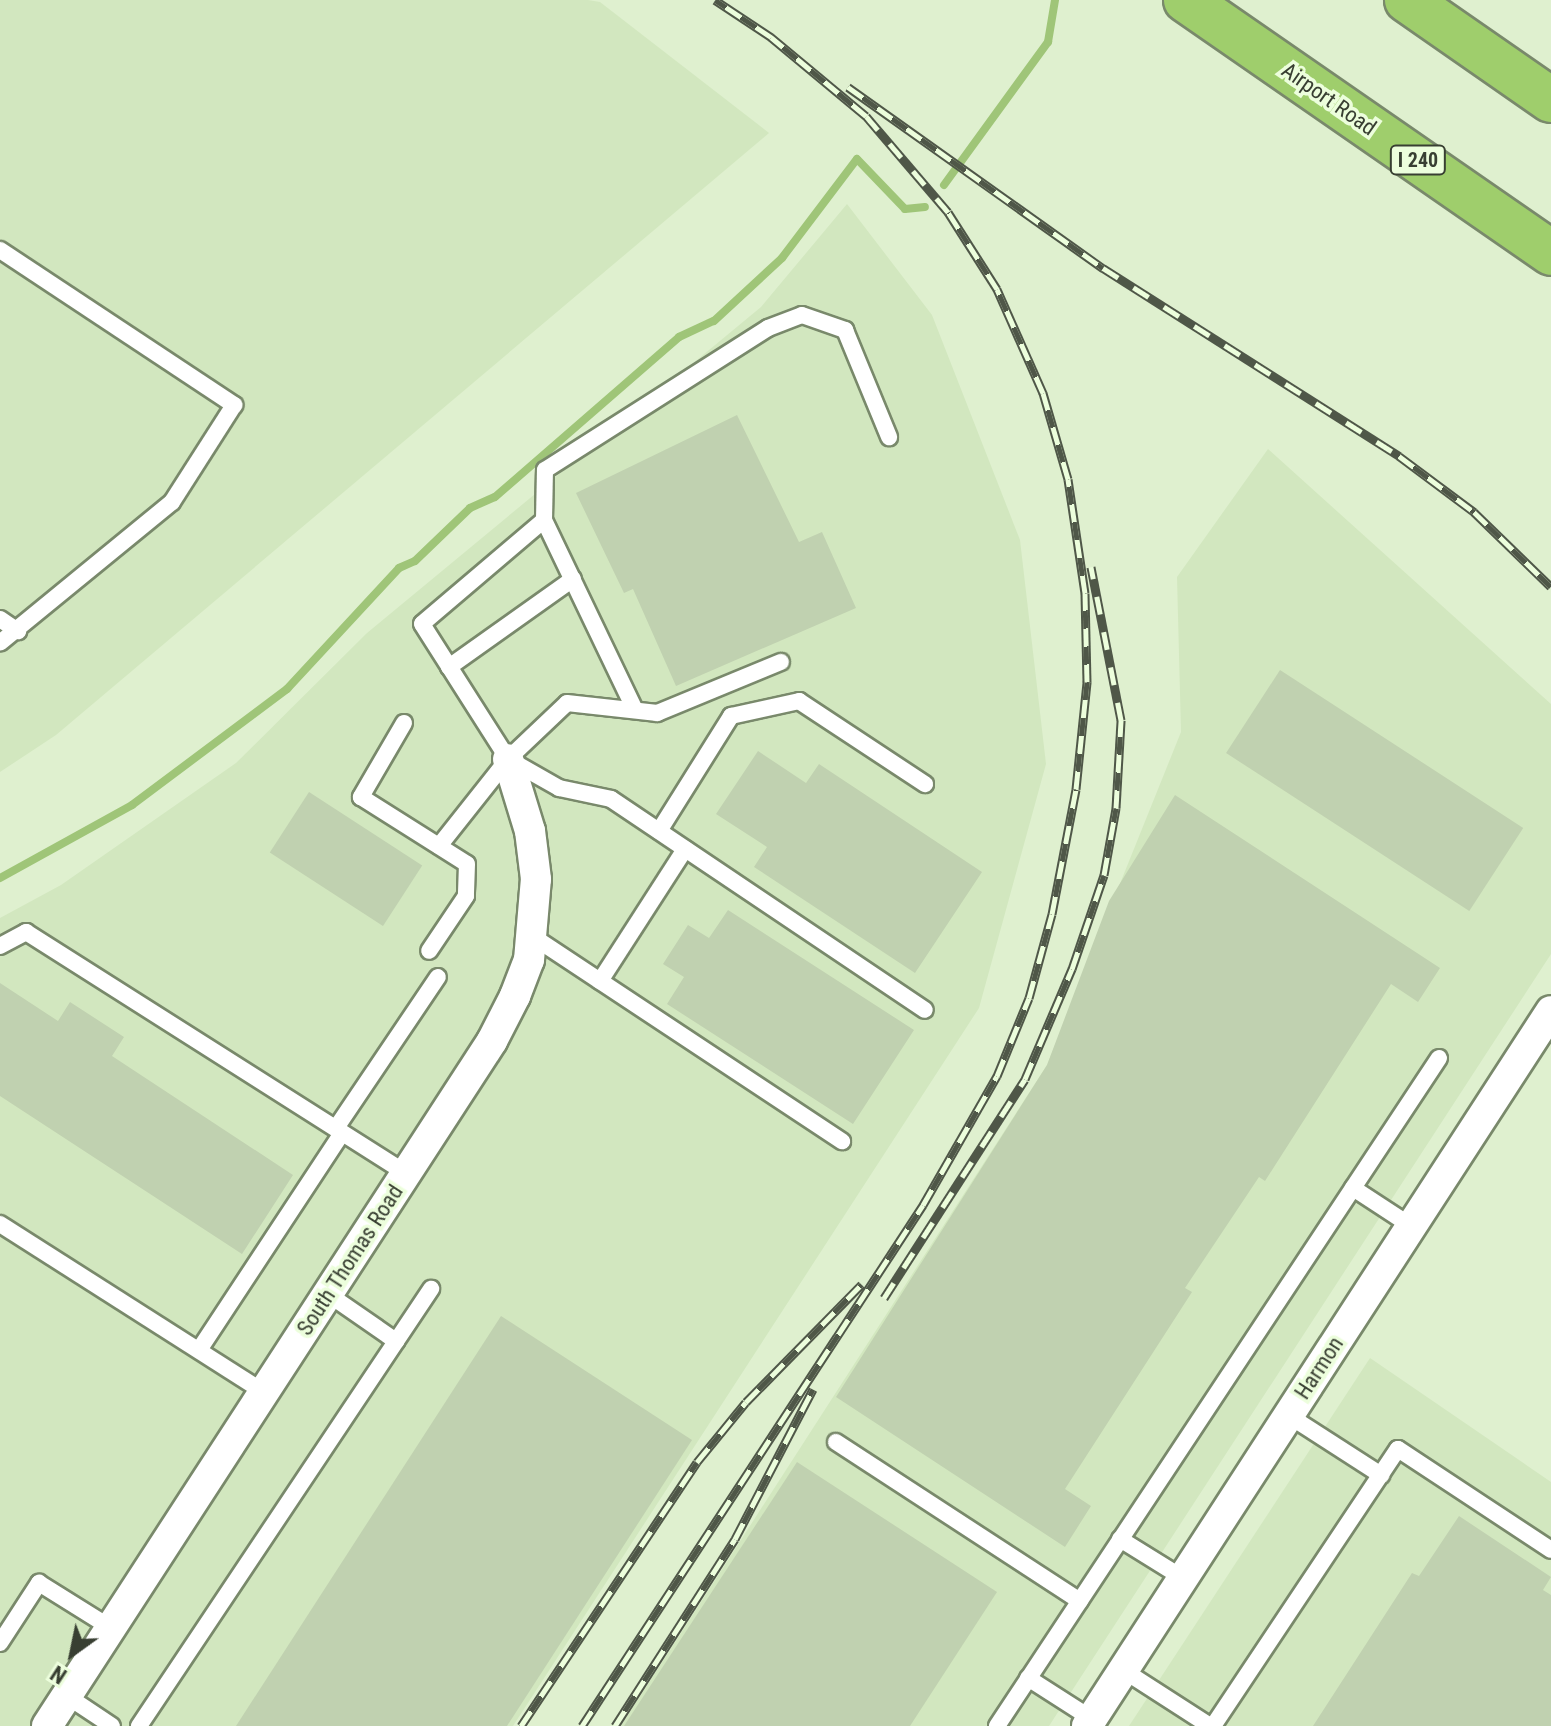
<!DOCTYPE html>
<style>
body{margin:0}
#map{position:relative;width:1551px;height:1726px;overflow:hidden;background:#dff0cf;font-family:"Roboto Condensed",sans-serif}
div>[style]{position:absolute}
.built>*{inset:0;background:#d2e7bf}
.stream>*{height:8px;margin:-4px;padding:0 4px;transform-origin:4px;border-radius:4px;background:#9fc578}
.building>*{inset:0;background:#c0d1b0;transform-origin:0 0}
.roads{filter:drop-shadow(2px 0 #79896b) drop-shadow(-2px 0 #79896b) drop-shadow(0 2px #79896b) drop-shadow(0 -2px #79896b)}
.lane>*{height:16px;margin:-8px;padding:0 8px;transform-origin:8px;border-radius:8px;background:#fff}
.street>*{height:30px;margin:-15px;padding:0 15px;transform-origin:15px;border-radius:15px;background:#fff}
.highway>*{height:44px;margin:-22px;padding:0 22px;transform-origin:22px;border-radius:22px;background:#9fce6c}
.rail>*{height:9px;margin-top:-4.5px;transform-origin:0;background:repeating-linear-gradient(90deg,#ecfedc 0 18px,#4f5748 0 36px);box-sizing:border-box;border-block:2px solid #4f5748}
span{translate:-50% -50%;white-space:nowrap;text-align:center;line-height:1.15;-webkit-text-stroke:7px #ecfedc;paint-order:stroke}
.shield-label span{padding:2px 6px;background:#ecfedc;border:2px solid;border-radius:6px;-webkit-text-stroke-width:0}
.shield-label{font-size:20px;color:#383f32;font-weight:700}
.street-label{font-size:22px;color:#383f32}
.north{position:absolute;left:32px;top:1614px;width:80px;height:80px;-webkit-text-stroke:6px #ecfedc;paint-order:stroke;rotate:213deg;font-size:22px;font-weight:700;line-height:32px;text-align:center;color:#383f32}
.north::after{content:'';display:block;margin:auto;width:28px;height:36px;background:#383f32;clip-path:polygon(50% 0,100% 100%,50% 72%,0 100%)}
</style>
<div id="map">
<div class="built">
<i style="clip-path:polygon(0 0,588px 0,600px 2px,769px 133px,56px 735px,0 772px)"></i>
<i style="clip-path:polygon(847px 204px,932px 315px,1020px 540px,1046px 764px,979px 1008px,513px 1726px,0 1726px,0 918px,61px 885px,236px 763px,367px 633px,761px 307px)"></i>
<i style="clip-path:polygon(1268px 449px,1551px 704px,1551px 954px,1049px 1726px,621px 1726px,1047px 1065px,1181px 732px,1177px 577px)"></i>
<i style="clip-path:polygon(1370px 1358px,1551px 1482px,1551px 1726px,1129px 1726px)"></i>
</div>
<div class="stream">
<i style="left:944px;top:185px;width:177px;rotate:-54deg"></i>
<i style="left:1048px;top:42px;width:43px;rotate:-80.5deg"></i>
<i style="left:0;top:878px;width:151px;rotate:-28.9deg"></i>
<i style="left:132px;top:805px;width:194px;rotate:-36.8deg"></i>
<i style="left:287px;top:689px;width:165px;rotate:-47.2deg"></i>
<i style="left:399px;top:568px;width:17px;rotate:-24deg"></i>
<i style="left:415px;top:561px;width:76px;rotate:-43.9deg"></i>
<i style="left:470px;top:508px;width:27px;rotate:-24deg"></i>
<i style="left:495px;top:497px;width:244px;rotate:-41deg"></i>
<i style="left:679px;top:337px;width:38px;rotate:-25deg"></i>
<i style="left:714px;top:321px;width:93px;rotate:-42.8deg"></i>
<i style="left:782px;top:258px;width:124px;rotate:-52.9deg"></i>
<i style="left:857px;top:159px;width:69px;rotate:46.2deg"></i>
<i style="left:905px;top:209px;width:20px;rotate:-6deg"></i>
</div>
<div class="building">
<i style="clip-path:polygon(737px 415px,799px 542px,822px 532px,856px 608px,676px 686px,633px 589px,624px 593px,576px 493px)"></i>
<i style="left:1280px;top:670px;width:290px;height:99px;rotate:33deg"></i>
<i style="clip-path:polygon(758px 751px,806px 783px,819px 764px,982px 872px,915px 973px,754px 867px,767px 847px,716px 814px)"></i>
<i style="left:309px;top:792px;width:135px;height:72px;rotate:33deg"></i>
<i style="clip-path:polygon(1175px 795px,1440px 968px,1418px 1002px,1391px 984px,1265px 1181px,1259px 1177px,1185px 1288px,1192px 1292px,1065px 1489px,1091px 1506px,1065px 1547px,836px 1397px,1047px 1065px,1109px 901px)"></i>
<i style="clip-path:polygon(728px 910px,914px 1030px,853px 1124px,667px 1004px,684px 977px,663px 964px,688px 925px,709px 938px)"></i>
<i style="clip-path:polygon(0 983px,58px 1021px,70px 1002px,124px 1037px,112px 1056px,293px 1175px,242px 1254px,0 1096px)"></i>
<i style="clip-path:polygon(501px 1316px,692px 1440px,507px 1726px,236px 1726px)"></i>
<i style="clip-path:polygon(797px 1462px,997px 1592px,910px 1726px,624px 1726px)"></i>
<i style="clip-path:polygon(1459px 1516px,1551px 1577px,1543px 1590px,1551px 1595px,1551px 1726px,1313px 1726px,1412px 1573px,1419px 1576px)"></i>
</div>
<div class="roads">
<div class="lane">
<i style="left:0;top:250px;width:281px;rotate:33.5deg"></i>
<i style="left:234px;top:405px;width:115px;rotate:122.6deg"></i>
<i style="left:172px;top:502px;width:222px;rotate:140.7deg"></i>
<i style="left:544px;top:520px;width:50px;rotate:-88.9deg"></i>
<i style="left:545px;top:470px;width:264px;rotate:-32.5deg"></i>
<i style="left:768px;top:328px;width:36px;rotate:-21deg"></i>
<i style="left:802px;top:315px;width:46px;rotate:19.2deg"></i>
<i style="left:845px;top:330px;width:116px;rotate:67.6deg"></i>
<i style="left:0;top:619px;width:22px;rotate:34deg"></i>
<i style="left:449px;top:667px;width:152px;rotate:-35.4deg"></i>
<i style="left:635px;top:710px;width:211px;rotate:-115.6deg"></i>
<i style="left:544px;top:520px;width:160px;rotate:139.6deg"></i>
<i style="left:422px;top:624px;width:160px;rotate:57.5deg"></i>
<i style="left:508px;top:759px;width:59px;rotate:29.6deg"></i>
<i style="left:559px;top:788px;width:53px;rotate:11.9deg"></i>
<i style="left:611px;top:799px;width:378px;rotate:33.9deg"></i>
<i style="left:404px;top:723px;width:86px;rotate:120.2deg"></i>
<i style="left:361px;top:797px;width:125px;rotate:32.3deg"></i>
<i style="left:467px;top:864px;width:32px;rotate:92deg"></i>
<i style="left:466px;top:896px;width:66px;rotate:123.9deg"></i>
<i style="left:659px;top:831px;width:136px;rotate:-57.9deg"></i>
<i style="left:731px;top:716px;width:70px;rotate:-12.4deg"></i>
<i style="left:799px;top:701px;width:151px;rotate:33.4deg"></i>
<i style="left:439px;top:846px;width:111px;rotate:-51.6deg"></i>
<i style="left:508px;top:759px;width:81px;rotate:-43.5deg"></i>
<i style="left:567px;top:703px;width:91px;rotate:6.3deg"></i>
<i style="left:657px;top:713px;width:134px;rotate:-22.4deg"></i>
<i style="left:532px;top:936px;width:372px;rotate:33.5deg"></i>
<i style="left:0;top:946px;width:30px;rotate:-28deg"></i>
<i style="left:26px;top:932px;width:450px;rotate:32.4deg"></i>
<i style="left:600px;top:981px;width:157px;rotate:-57.2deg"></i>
<i style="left:336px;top:1128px;width:182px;rotate:-56deg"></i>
<i style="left:1353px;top:1188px;width:69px;rotate:33.2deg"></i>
<i style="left:0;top:1224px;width:313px;rotate:32.5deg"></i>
<i style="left:328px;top:1294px;width:83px;rotate:34.7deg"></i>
<i style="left:199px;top:1350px;width:260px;rotate:-56.6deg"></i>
<i style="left:1288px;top:1415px;width:111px;rotate:32.8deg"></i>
<i style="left:836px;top:1442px;width:291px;rotate:33.1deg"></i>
<i style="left:1120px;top:1539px;width:74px;rotate:31.8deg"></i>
<i style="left:0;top:1643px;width:72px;rotate:-57deg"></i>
<i style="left:39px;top:1583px;width:85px;rotate:32deg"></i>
<i style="left:1123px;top:1670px;width:103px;rotate:32.8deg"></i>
<i style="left:1028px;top:1678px;width:76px;rotate:32.6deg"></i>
<i style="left:67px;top:1696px;width:54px;rotate:33.7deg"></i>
<i style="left:139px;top:1726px;width:526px;rotate:-56.25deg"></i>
<i style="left:997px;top:1726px;width:801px;rotate:-56.51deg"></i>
<i style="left:1213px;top:1726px;width:333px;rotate:-56.3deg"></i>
<i style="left:1398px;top:1449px;width:183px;rotate:33.4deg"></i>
</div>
<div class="street">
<i style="left:47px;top:1726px;width:817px;rotate:-56.99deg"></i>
<i style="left:492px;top:1041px;width:51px;rotate:-62.9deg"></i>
<i style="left:515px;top:996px;width:39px;rotate:-69deg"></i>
<i style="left:529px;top:960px;width:81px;rotate:-85.1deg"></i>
<i style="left:536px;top:879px;width:48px;rotate:-97.1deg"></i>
<i style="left:530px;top:831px;width:75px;rotate:-107deg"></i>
<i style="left:1087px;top:1726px;width:852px;rotate:-57.02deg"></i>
</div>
<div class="highway">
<i style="left:1186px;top:0;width:444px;rotate:34.7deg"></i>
<i style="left:1407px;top:0;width:175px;rotate:34.8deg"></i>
</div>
</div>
<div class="rail">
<i style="left:848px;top:87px;width:313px;rotate:35.4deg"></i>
<i style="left:1103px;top:268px;width:351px;rotate:32.4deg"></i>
<i style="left:1399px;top:456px;width:94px;rotate:36.7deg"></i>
<i style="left:1474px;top:512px;width:107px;rotate:44.2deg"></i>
<i style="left:884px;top:1298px;width:260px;rotate:-57.2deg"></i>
<i style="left:1025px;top:1079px;width:120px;rotate:-66.9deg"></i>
<i style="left:1072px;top:969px;width:99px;rotate:-71.2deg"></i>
<i style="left:1104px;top:875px;width:68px;rotate:-79.8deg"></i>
<i style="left:1116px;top:808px;width:88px;rotate:-86.7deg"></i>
<i style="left:1121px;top:720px;width:156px;rotate:-101.1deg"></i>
<i style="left:521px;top:1726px;width:317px;rotate:-56.3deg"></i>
<i style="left:697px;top:1462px;width:77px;rotate:-50.8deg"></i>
<i style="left:746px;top:1402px;width:165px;rotate:-45.5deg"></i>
<i style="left:582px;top:1726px;width:623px;rotate:-56.79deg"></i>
<i style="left:923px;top:1205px;width:149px;rotate:-60.2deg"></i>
<i style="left:997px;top:1076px;width:84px;rotate:-67.7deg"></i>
<i style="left:1029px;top:998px;width:87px;rotate:-74.7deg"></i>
<i style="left:1052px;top:914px;width:127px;rotate:-79.1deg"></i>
<i style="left:1076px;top:789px;width:108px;rotate:-84.1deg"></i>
<i style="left:1087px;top:682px;width:89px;rotate:-91.3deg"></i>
<i style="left:1085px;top:593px;width:115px;rotate:-98.5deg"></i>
<i style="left:1068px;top:479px;width:90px;rotate:-106.2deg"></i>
<i style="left:1043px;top:393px;width:114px;rotate:-113.9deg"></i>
<i style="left:997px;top:289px;width:91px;rotate:-122.5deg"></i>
<i style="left:948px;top:212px;width:126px;rotate:-130.5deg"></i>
<i style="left:866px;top:116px;width:124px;rotate:-140.3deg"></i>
<i style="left:771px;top:37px;width:67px;rotate:-146.5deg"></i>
<i style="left:615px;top:1726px;width:222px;rotate:-57.3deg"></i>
<i style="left:735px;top:1539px;width:169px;rotate:-62.5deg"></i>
</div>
<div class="shield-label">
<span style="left:1418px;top:160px">I 240</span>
</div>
<div class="street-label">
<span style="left:1329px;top:99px;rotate:35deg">Airport Road</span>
<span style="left:350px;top:1260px;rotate:-57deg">South Thomas Road</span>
<span style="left:1319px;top:1368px;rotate:-57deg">Harmon</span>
</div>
<div class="north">N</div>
</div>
